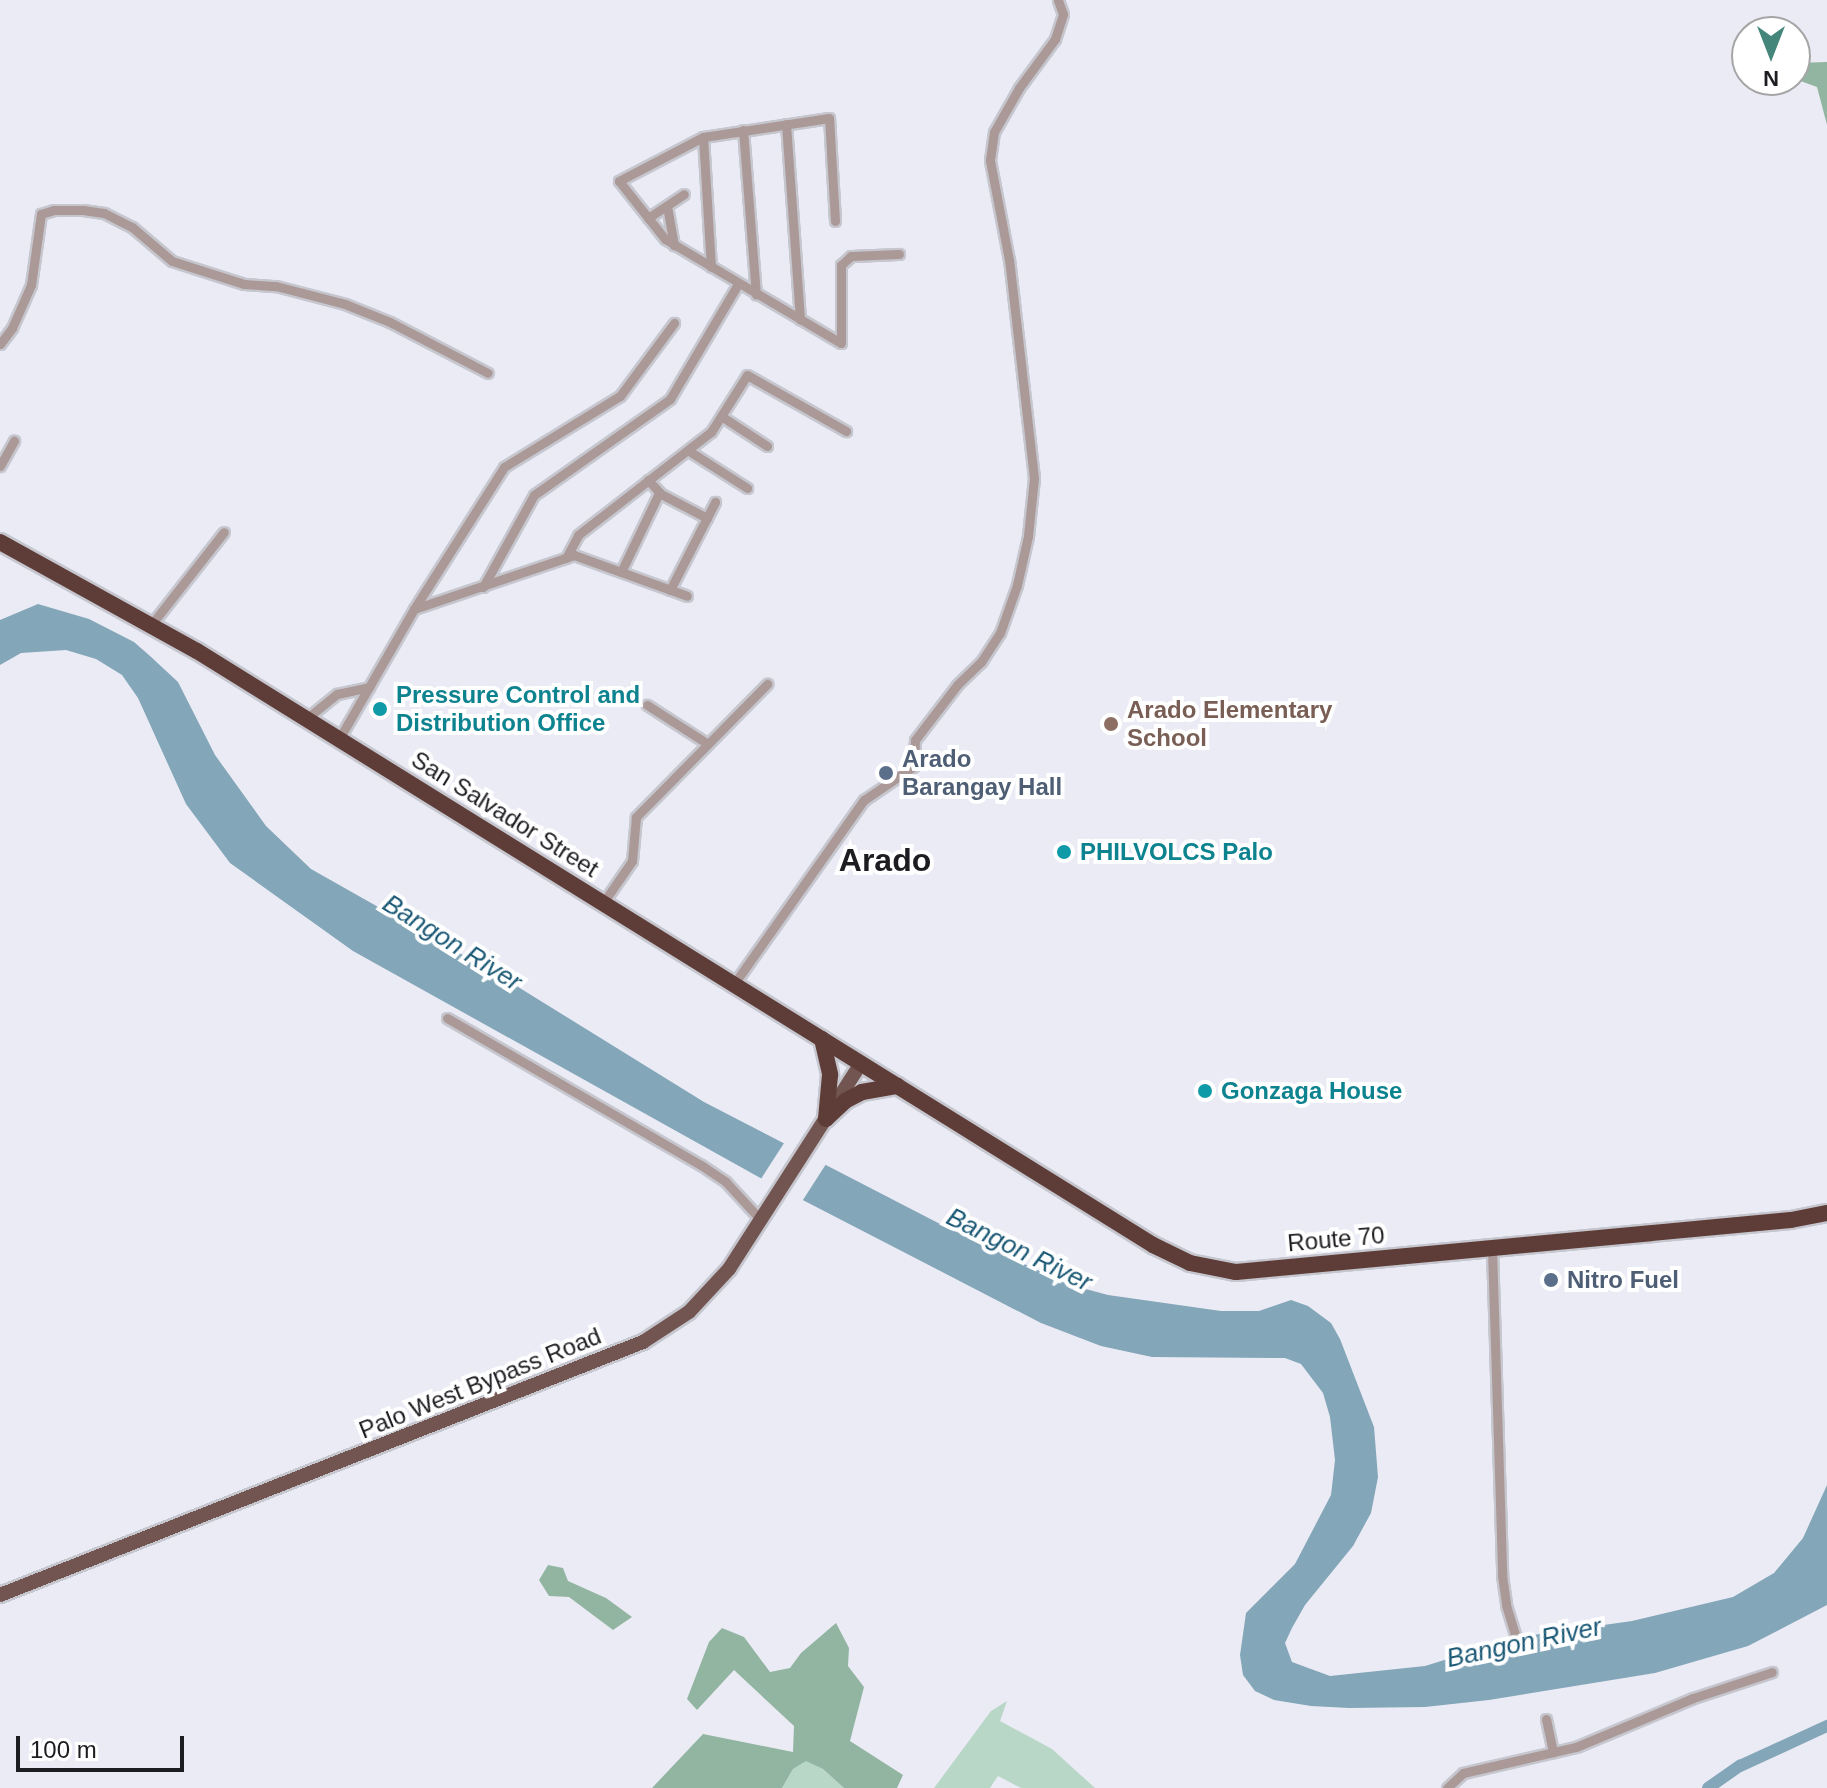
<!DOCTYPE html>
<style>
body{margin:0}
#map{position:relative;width:1827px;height:1788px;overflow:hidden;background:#ebebf5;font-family:Helvetica,sans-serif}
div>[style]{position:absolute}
.green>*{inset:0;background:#b9d7c6}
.forest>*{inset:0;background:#92b5a2}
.water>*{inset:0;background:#83a6b9}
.pier>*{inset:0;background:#ebebf5}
.canal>*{height:12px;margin:-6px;padding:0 6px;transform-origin:6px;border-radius:6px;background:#83a6b9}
.roads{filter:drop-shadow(2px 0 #c6c6cf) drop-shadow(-2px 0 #c6c6cf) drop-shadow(0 2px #c6c6cf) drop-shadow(0 -2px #c6c6cf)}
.street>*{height:9px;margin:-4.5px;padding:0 4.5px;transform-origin:4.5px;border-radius:4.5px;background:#aa9996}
.primary>*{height:14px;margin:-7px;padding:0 7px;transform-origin:7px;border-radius:7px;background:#725550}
.highway>*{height:16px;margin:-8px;padding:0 8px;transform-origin:8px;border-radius:8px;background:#5e3d38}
.dots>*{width:22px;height:22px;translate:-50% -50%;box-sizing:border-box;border:4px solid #fff;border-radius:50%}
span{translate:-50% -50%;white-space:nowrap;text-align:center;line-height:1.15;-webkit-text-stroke:8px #fff;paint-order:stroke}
.culture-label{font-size:24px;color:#0d838f;font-weight:700}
.left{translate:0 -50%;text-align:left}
.education-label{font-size:24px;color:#785e54;font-weight:700}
.service-label{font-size:24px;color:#4e5e75;font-weight:700}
.street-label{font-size:24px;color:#1d1d21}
.water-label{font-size:26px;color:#1b5976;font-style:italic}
.district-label{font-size:32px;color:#1d1d21;font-weight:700}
.north{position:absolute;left:1731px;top:16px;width:80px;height:80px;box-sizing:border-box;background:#fff;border:2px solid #a5a5a6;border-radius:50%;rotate:180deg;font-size:22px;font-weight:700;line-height:32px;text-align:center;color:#1d1d21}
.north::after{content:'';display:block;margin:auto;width:28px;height:36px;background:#44877a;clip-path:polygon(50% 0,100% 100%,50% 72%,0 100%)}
.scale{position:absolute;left:16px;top:1736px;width:168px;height:36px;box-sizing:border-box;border:4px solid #1d1d21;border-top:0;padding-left:10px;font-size:24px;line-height:28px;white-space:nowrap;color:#1d1d21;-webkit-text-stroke:6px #fff;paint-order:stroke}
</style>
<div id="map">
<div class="green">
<i style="clip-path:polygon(1007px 1701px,1000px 1721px,1052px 1749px,1095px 1788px,1021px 1788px,998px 1776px,990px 1788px,934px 1788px,991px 1711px)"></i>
<i style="clip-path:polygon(806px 1760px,823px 1769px,844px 1788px,782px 1788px,793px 1769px)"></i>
</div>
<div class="forest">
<i style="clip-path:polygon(1827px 62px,1827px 125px,1817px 87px,1795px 79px,1795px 63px)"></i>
<i style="clip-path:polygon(548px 1565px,563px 1568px,568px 1581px,606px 1598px,632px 1617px,613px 1630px,569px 1597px,549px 1596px,539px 1580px)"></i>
<i style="clip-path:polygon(836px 1623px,849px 1648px,848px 1666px,864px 1687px,850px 1741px,903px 1775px,897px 1788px,844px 1788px,823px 1769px,806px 1761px,793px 1769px,782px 1788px,652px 1788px,703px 1734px,793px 1752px,794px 1726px,734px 1670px,697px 1710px,687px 1699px,709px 1642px,722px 1628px,744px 1637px,770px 1672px,790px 1668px,801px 1653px)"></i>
</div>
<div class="water">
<i style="clip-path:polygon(38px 604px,89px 619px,134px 642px,150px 656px,178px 682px,215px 755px,266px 826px,311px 869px,502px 977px,704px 1102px,942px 1225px,1067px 1284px,1108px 1295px,1221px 1311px,1259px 1311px,1291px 1300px,1308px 1306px,1331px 1323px,1340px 1339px,1374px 1427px,1378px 1477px,1371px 1513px,1353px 1546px,1305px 1605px,1292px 1628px,1285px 1643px,1292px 1662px,1330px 1676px,1425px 1666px,1519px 1637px,1632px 1621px,1733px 1597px,1774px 1573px,1803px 1538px,1827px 1485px,1827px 1605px,1748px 1646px,1655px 1673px,1489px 1700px,1425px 1707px,1349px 1708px,1311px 1706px,1274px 1700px,1255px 1691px,1243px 1675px,1240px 1655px,1246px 1613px,1295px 1564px,1331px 1495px,1335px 1460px,1330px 1417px,1323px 1393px,1301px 1364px,1285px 1358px,1152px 1357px,1101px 1346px,1041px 1323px,764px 1180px,353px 951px,230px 863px,186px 804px,138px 698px,122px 675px,96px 659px,66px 650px,21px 653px,0 665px,0 620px)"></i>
</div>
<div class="pier">
<i style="clip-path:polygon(786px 1140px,828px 1161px,801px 1203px,759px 1182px)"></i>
</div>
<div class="canal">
<i style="left:1708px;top:1788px;width:39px;rotate:-35deg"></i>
<i style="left:1740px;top:1766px;width:96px;rotate:-24.7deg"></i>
</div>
<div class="roads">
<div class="street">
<i style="left:786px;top:124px;width:196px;rotate:85.9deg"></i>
<i style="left:743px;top:130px;width:165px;rotate:85.5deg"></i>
<i style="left:703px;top:137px;width:130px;rotate:86.5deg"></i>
<i style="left:667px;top:206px;width:40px;rotate:80deg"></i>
<i style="left:648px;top:218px;width:43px;rotate:-33.7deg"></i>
<i style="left:835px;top:221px;width:103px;rotate:-93.3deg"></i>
<i style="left:829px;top:118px;width:127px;rotate:171.4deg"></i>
<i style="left:703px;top:137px;width:95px;rotate:152.4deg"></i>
<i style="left:619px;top:181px;width:74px;rotate:51.6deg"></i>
<i style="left:665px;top:239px;width:204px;rotate:30.6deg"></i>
<i style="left:841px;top:343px;width:78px;rotate:-90deg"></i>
<i style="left:841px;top:265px;width:13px;rotate:-42deg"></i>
<i style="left:851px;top:256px;width:48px;rotate:-2.4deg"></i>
<i style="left:0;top:344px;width:20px;rotate:-53deg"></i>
<i style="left:12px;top:328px;width:47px;rotate:-66.2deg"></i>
<i style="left:31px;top:285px;width:72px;rotate:-82deg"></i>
<i style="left:41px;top:214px;width:14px;rotate:-17deg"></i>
<i style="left:54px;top:210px;width:29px"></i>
<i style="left:83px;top:210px;width:21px;rotate:8deg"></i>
<i style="left:104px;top:213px;width:31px;rotate:27deg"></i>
<i style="left:132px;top:227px;width:52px;rotate:40.4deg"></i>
<i style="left:172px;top:261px;width:76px;rotate:17.7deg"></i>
<i style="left:244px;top:284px;width:32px;rotate:4deg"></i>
<i style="left:276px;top:286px;width:71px;rotate:14.6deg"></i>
<i style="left:345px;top:304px;width:48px;rotate:21.8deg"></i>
<i style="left:390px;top:322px;width:110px;rotate:27.5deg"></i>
<i style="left:721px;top:416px;width:55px;rotate:33.1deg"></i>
<i style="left:689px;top:451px;width:69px;rotate:32.5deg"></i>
<i style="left:0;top:466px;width:29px;rotate:-61deg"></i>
<i style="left:648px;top:480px;width:19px;rotate:47deg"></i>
<i style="left:661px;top:494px;width:52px;rotate:27.6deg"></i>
<i style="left:566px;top:558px;width:26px;rotate:-62deg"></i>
<i style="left:578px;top:535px;width:168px;rotate:-37.8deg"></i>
<i style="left:711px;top:432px;width:67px;rotate:-57.7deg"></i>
<i style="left:747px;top:375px;width:114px;rotate:29.5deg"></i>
<i style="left:621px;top:572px;width:88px;rotate:-64.3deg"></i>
<i style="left:483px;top:587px;width:105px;rotate:-61deg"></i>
<i style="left:534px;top:495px;width:166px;rotate:-35.2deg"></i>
<i style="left:670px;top:399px;width:134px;rotate:-59.4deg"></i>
<i style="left:670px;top:590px;width:99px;rotate:-62.9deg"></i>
<i style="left:414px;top:609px;width:168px;rotate:-57.6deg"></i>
<i style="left:504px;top:467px;width:136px;rotate:-31.5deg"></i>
<i style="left:620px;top:396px;width:91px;rotate:-53.5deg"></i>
<i style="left:151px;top:625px;width:118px;rotate:-51.9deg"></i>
<i style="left:647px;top:705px;width:72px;rotate:32.6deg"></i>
<i style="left:306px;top:719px;width:40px;rotate:-39deg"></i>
<i style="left:337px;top:694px;width:33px;rotate:-12deg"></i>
<i style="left:339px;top:739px;width:150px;rotate:-60deg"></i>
<i style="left:414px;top:609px;width:169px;rotate:-18.6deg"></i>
<i style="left:574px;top:555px;width:120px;rotate:19.9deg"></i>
<i style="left:603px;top:903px;width:51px;rotate:-55.4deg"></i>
<i style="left:632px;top:861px;width:44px;rotate:-84.8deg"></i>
<i style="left:636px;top:817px;width:187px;rotate:-45.4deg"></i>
<i style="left:734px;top:984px;width:225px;rotate:-54.8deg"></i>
<i style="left:864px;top:800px;width:60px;rotate:-34.2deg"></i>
<i style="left:914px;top:766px;width:26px;rotate:-88deg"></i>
<i style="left:915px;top:740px;width:69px;rotate:-52.6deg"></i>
<i style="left:957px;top:685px;width:33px;rotate:-44deg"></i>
<i style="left:981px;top:662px;width:35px;rotate:-57deg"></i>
<i style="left:1000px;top:633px;width:51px;rotate:-70.5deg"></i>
<i style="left:1017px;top:585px;width:50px;rotate:-77.3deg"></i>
<i style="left:1028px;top:536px;width:58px;rotate:-84.1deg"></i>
<i style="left:1034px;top:478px;width:219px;rotate:-96.5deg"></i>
<i style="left:1009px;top:260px;width:102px;rotate:-100.8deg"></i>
<i style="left:990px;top:160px;width:28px;rotate:-82deg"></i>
<i style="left:994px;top:132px;width:51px;rotate:-60.4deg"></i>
<i style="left:1019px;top:88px;width:61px;rotate:-53.7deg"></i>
<i style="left:1055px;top:39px;width:26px;rotate:-72deg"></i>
<i style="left:1063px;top:14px;width:15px;rotate:-110deg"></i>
<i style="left:447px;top:1018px;width:293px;rotate:30.1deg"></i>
<i style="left:701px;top:1165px;width:30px;rotate:34deg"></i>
<i style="left:726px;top:1182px;width:52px;rotate:47.4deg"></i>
<i style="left:1492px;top:1249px;width:326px;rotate:88.2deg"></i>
<i style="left:1502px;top:1575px;width:30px;rotate:82deg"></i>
<i style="left:1506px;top:1605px;width:31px;rotate:73deg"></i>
<i style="left:1546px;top:1719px;width:34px;rotate:78deg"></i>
<i style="left:1447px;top:1788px;width:22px;rotate:-43deg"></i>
<i style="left:1463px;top:1773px;width:116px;rotate:-13deg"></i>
<i style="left:1576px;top:1747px;width:127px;rotate:-22.7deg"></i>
<i style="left:1693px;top:1698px;width:83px;rotate:-18.2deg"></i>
</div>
<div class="primary">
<i style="left:0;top:1595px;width:691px;rotate:-21.48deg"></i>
<i style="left:643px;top:1342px;width:55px;rotate:-33.1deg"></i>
<i style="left:689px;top:1312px;width:59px;rotate:-47.1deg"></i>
<i style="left:729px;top:1269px;width:245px;rotate:-57.3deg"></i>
</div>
<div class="highway">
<i style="left:0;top:542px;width:225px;rotate:29deg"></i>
<i style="left:197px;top:651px;width:1126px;rotate:31.85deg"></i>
<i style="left:1153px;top:1245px;width:41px;rotate:25.9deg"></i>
<i style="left:1190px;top:1263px;width:47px;rotate:11.1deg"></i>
<i style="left:1236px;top:1272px;width:557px;rotate:-5.35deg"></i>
<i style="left:1791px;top:1220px;width:37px;rotate:-11deg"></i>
<i style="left:822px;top:1039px;width:37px;rotate:77deg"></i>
<i style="left:830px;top:1075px;width:44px;rotate:95.2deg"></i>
<i style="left:826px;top:1119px;width:26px;rotate:-43deg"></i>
<i style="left:845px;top:1101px;width:19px;rotate:-28deg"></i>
<i style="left:862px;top:1092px;width:36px;rotate:-10deg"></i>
</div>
</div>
<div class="dots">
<i style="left:380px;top:709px;background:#0f9aa8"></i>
<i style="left:1111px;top:724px;background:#8d6e63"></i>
<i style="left:886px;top:773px;background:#5c6f8a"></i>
<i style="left:1064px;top:852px;background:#0f9aa8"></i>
<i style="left:1205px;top:1091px;background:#0f9aa8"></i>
<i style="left:1551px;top:1280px;background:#5c6f8a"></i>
</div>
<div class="culture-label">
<span class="left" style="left:396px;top:709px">Pressure Control and<br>Distribution Office</span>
<span class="left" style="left:1080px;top:852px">PHILVOLCS Palo</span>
<span class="left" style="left:1221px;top:1091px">Gonzaga House</span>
</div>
<div class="education-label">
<span class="left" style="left:1127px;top:724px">Arado Elementary<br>School</span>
</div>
<div class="service-label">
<span class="left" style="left:902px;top:773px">Arado<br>Barangay Hall</span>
<span class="left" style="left:1567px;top:1280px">Nitro Fuel</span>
</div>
<div class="street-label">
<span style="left:505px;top:814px;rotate:32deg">San Salvador Street</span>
<span style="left:1336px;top:1239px;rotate:-5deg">Route 70</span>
<span style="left:480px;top:1383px;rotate:-22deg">Palo West Bypass Road</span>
</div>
<div class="water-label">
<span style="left:452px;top:943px;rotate:32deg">Bangon River</span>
<span style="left:1019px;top:1250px;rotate:26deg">Bangon River</span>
<span style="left:1524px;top:1643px;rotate:-12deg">Bangon River</span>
</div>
<div class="district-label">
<span style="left:885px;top:860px">Arado</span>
</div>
<div class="north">N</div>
<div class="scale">100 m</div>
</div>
